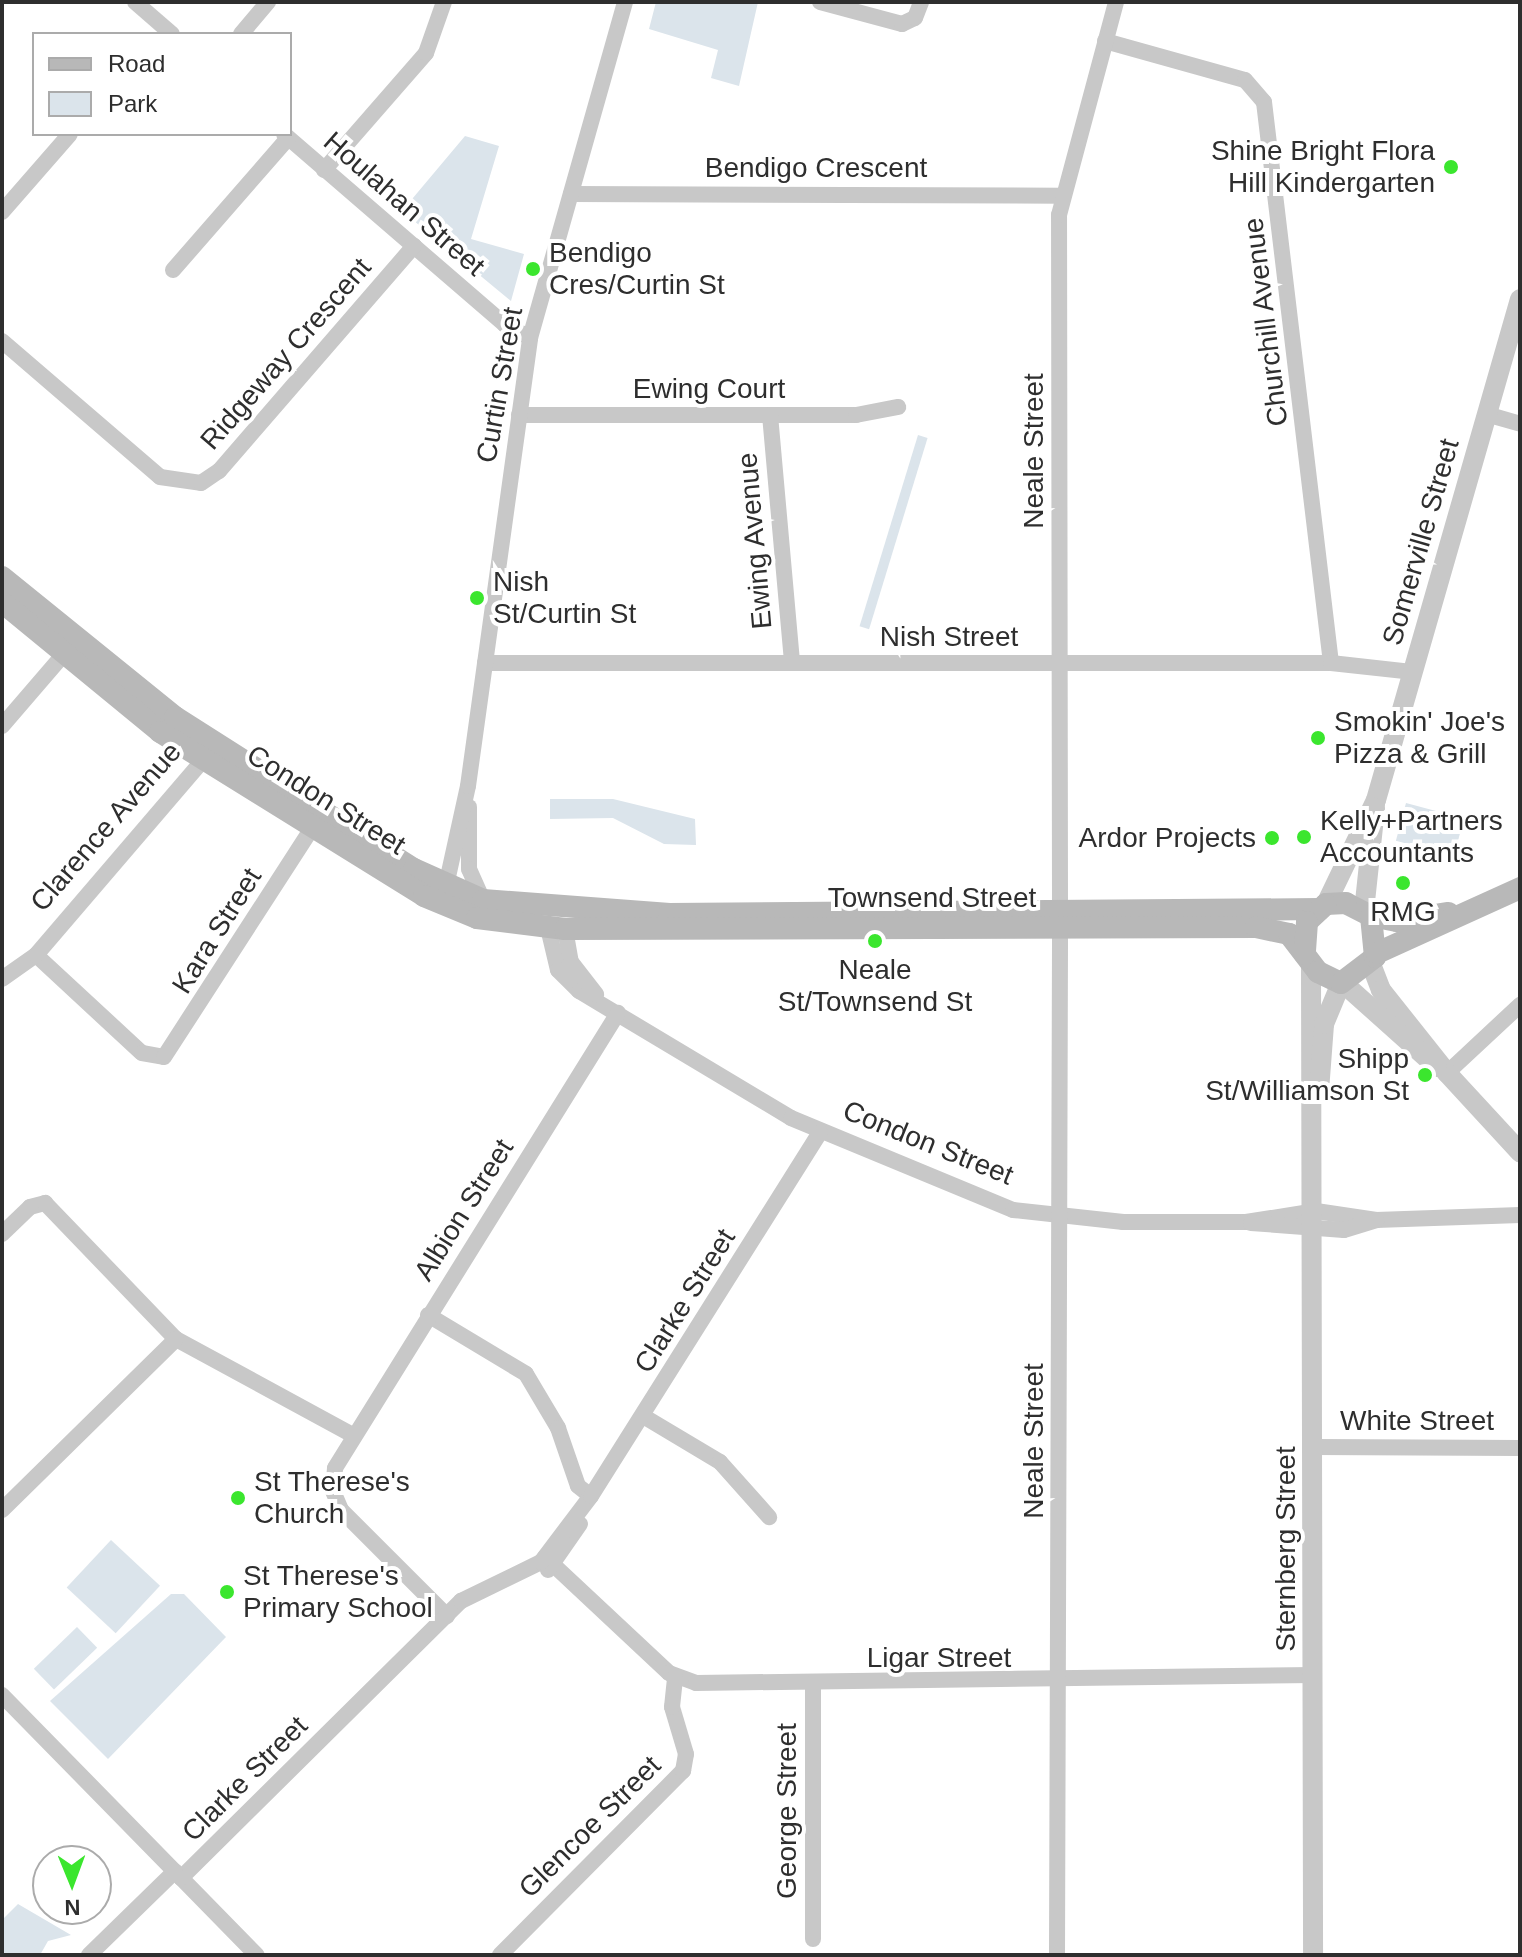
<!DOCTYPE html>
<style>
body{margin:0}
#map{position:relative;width:1522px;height:1957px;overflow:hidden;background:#fff;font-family:Arial,sans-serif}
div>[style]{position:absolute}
.green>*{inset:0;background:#dbe4eb;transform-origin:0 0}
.minor>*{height:16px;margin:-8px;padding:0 8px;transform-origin:8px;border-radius:8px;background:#c8c8c8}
.tertiary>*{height:20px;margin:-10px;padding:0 10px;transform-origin:10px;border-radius:10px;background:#c8c8c8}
.secondary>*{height:22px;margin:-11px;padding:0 11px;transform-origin:11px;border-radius:11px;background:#b8b8b8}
.dots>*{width:22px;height:22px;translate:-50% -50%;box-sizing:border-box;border:4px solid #fff;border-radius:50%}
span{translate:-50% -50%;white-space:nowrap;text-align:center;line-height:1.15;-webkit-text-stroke:8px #fff;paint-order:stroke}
.poi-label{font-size:28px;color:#2e2e2e}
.right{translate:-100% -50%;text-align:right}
.left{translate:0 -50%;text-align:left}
.street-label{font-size:28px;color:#2e2e2e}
.frame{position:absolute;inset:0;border:4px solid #2e2e2e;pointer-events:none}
.legend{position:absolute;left:32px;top:32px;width:260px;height:104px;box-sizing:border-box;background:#fff;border:2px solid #ababab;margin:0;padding:10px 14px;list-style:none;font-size:24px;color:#2e2e2e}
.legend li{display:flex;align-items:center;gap:16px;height:40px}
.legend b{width:40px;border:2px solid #ababab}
.north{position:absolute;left:32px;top:1845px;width:80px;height:80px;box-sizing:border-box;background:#fff;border:2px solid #ababab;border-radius:50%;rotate:179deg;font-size:22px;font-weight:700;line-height:32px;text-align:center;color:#2e2e2e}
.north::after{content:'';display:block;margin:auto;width:28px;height:36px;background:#3be62e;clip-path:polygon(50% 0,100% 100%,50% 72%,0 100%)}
</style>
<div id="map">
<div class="green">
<i style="clip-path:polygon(656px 2px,758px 2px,739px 86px,711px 78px,718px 50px,649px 29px)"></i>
<i style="clip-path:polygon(465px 136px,499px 146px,471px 239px,524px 254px,511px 301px,402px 211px)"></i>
<i style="left:918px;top:435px;width:10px;height:200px;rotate:17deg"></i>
<i style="clip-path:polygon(550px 799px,613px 799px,695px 819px,696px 845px,664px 844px,613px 818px,550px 819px)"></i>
<i style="left:1406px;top:803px;width:60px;height:39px;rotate:15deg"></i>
<i style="left:111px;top:1540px;width:67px;height:65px;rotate:43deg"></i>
<i style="clip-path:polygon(171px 1594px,184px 1594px,226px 1637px,108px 1759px,50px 1701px)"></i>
<i style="left:77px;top:1627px;width:29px;height:60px;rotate:46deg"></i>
<i style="clip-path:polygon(18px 1904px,71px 1935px,48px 1941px,40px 1955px,2px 1955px,2px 1920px)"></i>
</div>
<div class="minor">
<i style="left:135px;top:2px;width:49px;rotate:40.9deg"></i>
<i style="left:820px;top:2px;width:85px;rotate:15deg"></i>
<i style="left:902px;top:24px;width:14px;rotate:-25deg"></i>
<i style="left:915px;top:18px;width:17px;rotate:-69deg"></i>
<i style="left:241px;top:34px;width:42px;rotate:-49.8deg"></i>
<i style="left:1105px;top:41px;width:145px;rotate:15.6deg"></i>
<i style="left:1245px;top:80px;width:29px;rotate:49deg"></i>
<i style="left:1264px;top:102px;width:565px;rotate:83.19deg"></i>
<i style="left:284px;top:134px;width:292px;rotate:40.8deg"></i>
<i style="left:505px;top:325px;width:28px;rotate:27deg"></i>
<i style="left:324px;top:170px;width:155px;rotate:-48.9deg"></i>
<i style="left:426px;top:53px;width:54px;rotate:-70.6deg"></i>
<i style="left:571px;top:194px;width:490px;rotate:0.2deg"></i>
<i style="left:2px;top:212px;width:103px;rotate:-48.9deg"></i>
<i style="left:173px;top:270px;width:175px;rotate:-48.9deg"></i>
<i style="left:2px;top:341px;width:208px;rotate:40.7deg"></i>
<i style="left:160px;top:477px;width:41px;rotate:8.3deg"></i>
<i style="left:201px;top:483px;width:22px;rotate:-34deg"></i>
<i style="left:219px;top:471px;width:298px;rotate:-49.1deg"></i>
<i style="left:1486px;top:414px;width:35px;rotate:16deg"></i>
<i style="left:519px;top:415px;width:337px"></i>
<i style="left:856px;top:415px;width:43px;rotate:-10.8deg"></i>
<i style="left:770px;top:415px;width:249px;rotate:84.9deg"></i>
<i style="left:485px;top:663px;width:846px"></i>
<i style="left:1331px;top:663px;width:81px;rotate:6.3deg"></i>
<i style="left:2px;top:726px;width:94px;rotate:-49.3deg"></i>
<i style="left:469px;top:807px;width:62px;rotate:90deg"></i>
<i style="left:469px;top:869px;width:34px;rotate:66deg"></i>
<i style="left:446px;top:886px;width:102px;rotate:-77.6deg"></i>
<i style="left:468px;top:786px;width:452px;rotate:-82.1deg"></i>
<i style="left:530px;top:338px;width:349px;rotate:-74.2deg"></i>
<i style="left:1060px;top:908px;width:693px;rotate:-90.08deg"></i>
<i style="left:1059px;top:215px;width:220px;rotate:-75deg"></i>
<i style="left:548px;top:928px;width:43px;rotate:76.6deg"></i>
<i style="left:558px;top:970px;width:30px;rotate:45deg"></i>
<i style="left:579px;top:991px;width:247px;rotate:30.9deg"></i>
<i style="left:791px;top:1118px;width:240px;rotate:22.5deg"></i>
<i style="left:1013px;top:1210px;width:111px;rotate:6.2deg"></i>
<i style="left:1123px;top:1222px;width:123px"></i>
<i style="left:1246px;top:1222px;width:71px;rotate:-8.9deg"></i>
<i style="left:1316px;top:1211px;width:61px;rotate:8.5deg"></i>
<i style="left:1376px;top:1220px;width:144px;rotate:-2deg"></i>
<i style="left:565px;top:929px;width:34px;rotate:80deg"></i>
<i style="left:571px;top:962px;width:41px;rotate:52deg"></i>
<i style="left:36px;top:955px;width:144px;rotate:42.8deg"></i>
<i style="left:142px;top:1053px;width:22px;rotate:10deg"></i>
<i style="left:164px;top:1057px;width:274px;rotate:-57.1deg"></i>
<i style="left:2px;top:979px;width:42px;rotate:-35.2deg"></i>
<i style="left:36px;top:955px;width:258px;rotate:-49.4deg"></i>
<i style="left:1447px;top:1073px;width:100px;rotate:-43deg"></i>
<i style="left:1251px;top:1223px;width:93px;rotate:4.3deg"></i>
<i style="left:1344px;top:1230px;width:34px;rotate:-17deg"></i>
<i style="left:2px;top:1234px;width:39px;rotate:-44deg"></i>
<i style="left:30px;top:1207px;width:16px;rotate:-15deg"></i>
<i style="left:45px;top:1203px;width:189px;rotate:46.1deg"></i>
<i style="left:176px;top:1339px;width:201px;rotate:28.5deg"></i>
<i style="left:428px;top:1315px;width:114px;rotate:31deg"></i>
<i style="left:526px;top:1374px;width:63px;rotate:59.3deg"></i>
<i style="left:558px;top:1428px;width:61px;rotate:71deg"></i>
<i style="left:578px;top:1486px;width:16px;rotate:38deg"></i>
<i style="left:643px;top:1416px;width:90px;rotate:30.9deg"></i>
<i style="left:720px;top:1462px;width:74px;rotate:48.3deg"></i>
<i style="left:1314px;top:1447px;width:206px;rotate:0.3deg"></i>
<i style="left:2px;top:1510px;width:244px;rotate:-44.5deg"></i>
<i style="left:545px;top:1557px;width:170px;rotate:43.1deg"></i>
<i style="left:669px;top:1673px;width:29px;rotate:20deg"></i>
<i style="left:696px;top:1683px;width:618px;rotate:-0.74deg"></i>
<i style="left:548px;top:1570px;width:56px;rotate:-55.2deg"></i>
<i style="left:447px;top:1616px;width:150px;rotate:-135deg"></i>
<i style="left:341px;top:1510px;width:21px;rotate:-113deg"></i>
<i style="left:333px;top:1491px;width:23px;rotate:-85deg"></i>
<i style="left:335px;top:1468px;width:536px;rotate:-58.12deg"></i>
<i style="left:2px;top:1695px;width:364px;rotate:45.6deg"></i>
<i style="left:181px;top:1878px;width:394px;rotate:-44.7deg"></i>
<i style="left:461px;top:1601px;width:89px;rotate:-26deg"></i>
<i style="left:541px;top:1562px;width:83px;rotate:-52.9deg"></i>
<i style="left:591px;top:1496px;width:430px;rotate:-57.8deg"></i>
<i style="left:813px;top:1939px;width:256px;rotate:-90deg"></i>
<i style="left:89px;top:1955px;width:120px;rotate:-44.3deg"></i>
<i style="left:500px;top:1955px;width:260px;rotate:-45.2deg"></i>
<i style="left:683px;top:1771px;width:17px;rotate:-80deg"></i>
<i style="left:686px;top:1754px;width:49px;rotate:-106.6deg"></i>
<i style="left:672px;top:1707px;width:30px;rotate:-84deg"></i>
<i style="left:1057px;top:1955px;width:1027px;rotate:-89.83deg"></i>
</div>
<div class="tertiary">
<i style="left:1326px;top:904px;width:115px;rotate:-64.3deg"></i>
<i style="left:1376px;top:800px;width:521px;rotate:-73.96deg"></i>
<i style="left:1364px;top:911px;width:104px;rotate:-83.9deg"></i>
<i style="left:1311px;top:964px;width:991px;rotate:89.88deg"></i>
<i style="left:1371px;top:964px;width:28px;rotate:69deg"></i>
<i style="left:1381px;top:990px;width:106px;rotate:51.5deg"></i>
<i style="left:1447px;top:1073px;width:108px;rotate:47.3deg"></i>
<i style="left:1343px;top:983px;width:126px;rotate:41.8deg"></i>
<i style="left:1319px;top:1091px;width:67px;rotate:-85.7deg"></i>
<i style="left:1324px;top:1024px;width:44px;rotate:-67.5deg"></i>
</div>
<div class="secondary">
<i style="left:2px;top:577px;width:223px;rotate:39deg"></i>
<i style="left:175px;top:717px;width:283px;rotate:32.5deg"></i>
<i style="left:414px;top:869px;width:76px;rotate:24.2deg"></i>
<i style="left:483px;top:900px;width:187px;rotate:4.3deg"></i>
<i style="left:669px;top:914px;width:651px;rotate:-0.44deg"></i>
<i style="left:2px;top:602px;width:205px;rotate:39.4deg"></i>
<i style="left:160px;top:732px;width:311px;rotate:31.8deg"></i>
<i style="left:424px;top:896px;width:57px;rotate:22.5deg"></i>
<i style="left:477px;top:918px;width:89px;rotate:7.1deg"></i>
<i style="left:565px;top:929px;width:691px;rotate:-0.17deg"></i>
<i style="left:1256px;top:927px;width:34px;rotate:12deg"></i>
<i style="left:1289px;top:934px;width:48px;rotate:52.7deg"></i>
<i style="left:1318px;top:972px;width:25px;rotate:26deg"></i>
<i style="left:1341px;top:983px;width:43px;rotate:-37.4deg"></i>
<i style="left:1375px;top:957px;width:41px;rotate:-95.6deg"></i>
<i style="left:1371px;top:916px;width:28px;rotate:-153deg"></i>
<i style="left:1346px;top:903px;width:20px;rotate:177deg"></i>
<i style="left:1326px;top:904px;width:26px;rotate:137deg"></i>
<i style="left:1307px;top:922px;width:32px;rotate:94deg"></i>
<i style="left:1371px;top:916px;width:26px;rotate:11deg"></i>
<i style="left:1397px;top:921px;width:52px;rotate:-8.9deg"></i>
<i style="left:1377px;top:953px;width:157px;rotate:-24.4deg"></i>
</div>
<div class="dots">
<i style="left:1451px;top:167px;background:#3be62e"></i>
<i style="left:533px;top:269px;background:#3be62e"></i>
<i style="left:477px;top:598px;background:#3be62e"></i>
<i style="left:1318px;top:738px;background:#3be62e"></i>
<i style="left:1304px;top:837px;background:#3be62e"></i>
<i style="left:1272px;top:838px;background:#3be62e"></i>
<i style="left:1403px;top:883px;background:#3be62e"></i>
<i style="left:875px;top:941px;background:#3be62e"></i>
<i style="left:1425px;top:1075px;background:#3be62e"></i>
<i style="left:238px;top:1498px;background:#3be62e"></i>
<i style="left:227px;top:1592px;background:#3be62e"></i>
</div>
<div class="poi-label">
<span class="right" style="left:1435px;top:167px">Shine Bright Flora<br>Hill Kindergarten</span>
<span class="left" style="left:549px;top:269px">Bendigo<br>Cres/Curtin St</span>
<span class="left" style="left:493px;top:598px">Nish<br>St/Curtin St</span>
<span class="left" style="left:1334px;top:738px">Smokin' Joe's<br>Pizza &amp; Grill</span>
<span class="left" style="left:1320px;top:837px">Kelly+Partners<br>Accountants</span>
<span class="right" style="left:1256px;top:838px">Ardor Projects</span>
<span style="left:1403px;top:912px">RMG</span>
<span style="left:875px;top:986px">Neale<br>St/Townsend St</span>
<span class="right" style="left:1409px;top:1075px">Shipp<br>St/Williamson St</span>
<span class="left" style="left:254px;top:1498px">St Therese's<br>Church</span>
<span class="left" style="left:243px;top:1592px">St Therese's<br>Primary School</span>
</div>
<div class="street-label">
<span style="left:816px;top:168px">Bendigo Crescent</span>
<span style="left:404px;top:204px;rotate:41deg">Houlahan Street</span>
<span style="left:1266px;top:322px;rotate:-97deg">Churchill Avenue</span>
<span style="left:286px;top:354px;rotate:-49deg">Ridgeway Crescent</span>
<span style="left:500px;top:385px;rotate:-80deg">Curtin Street</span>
<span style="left:709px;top:389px">Ewing Court</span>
<span style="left:1034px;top:451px;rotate:-90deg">Neale Street</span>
<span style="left:755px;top:541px;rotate:-95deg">Ewing Avenue</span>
<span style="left:1421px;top:542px;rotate:-74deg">Somerville Street</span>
<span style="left:949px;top:637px">Nish Street</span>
<span style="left:326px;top:800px;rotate:32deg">Condon Street</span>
<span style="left:106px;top:827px;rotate:-49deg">Clarence Avenue</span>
<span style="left:932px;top:898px">Townsend Street</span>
<span style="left:217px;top:931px;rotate:-58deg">Kara Street</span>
<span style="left:928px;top:1143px;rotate:22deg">Condon Street</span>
<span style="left:464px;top:1210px;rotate:-58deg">Albion Street</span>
<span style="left:685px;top:1301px;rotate:-58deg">Clarke Street</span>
<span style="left:1417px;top:1421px">White Street</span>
<span style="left:1034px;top:1441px;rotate:-90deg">Neale Street</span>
<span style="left:1286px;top:1549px;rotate:-90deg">Sternberg Street</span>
<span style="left:939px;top:1658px">Ligar Street</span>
<span style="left:245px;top:1779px;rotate:-45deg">Clarke Street</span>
<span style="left:787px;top:1811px;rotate:-90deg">George Street</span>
<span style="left:590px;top:1827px;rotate:-45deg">Glencoe Street</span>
</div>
<div class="frame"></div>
<ul class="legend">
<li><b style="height:10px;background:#b8b8b8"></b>Road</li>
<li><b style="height:22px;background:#dbe4eb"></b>Park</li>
</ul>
<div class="north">N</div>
</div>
